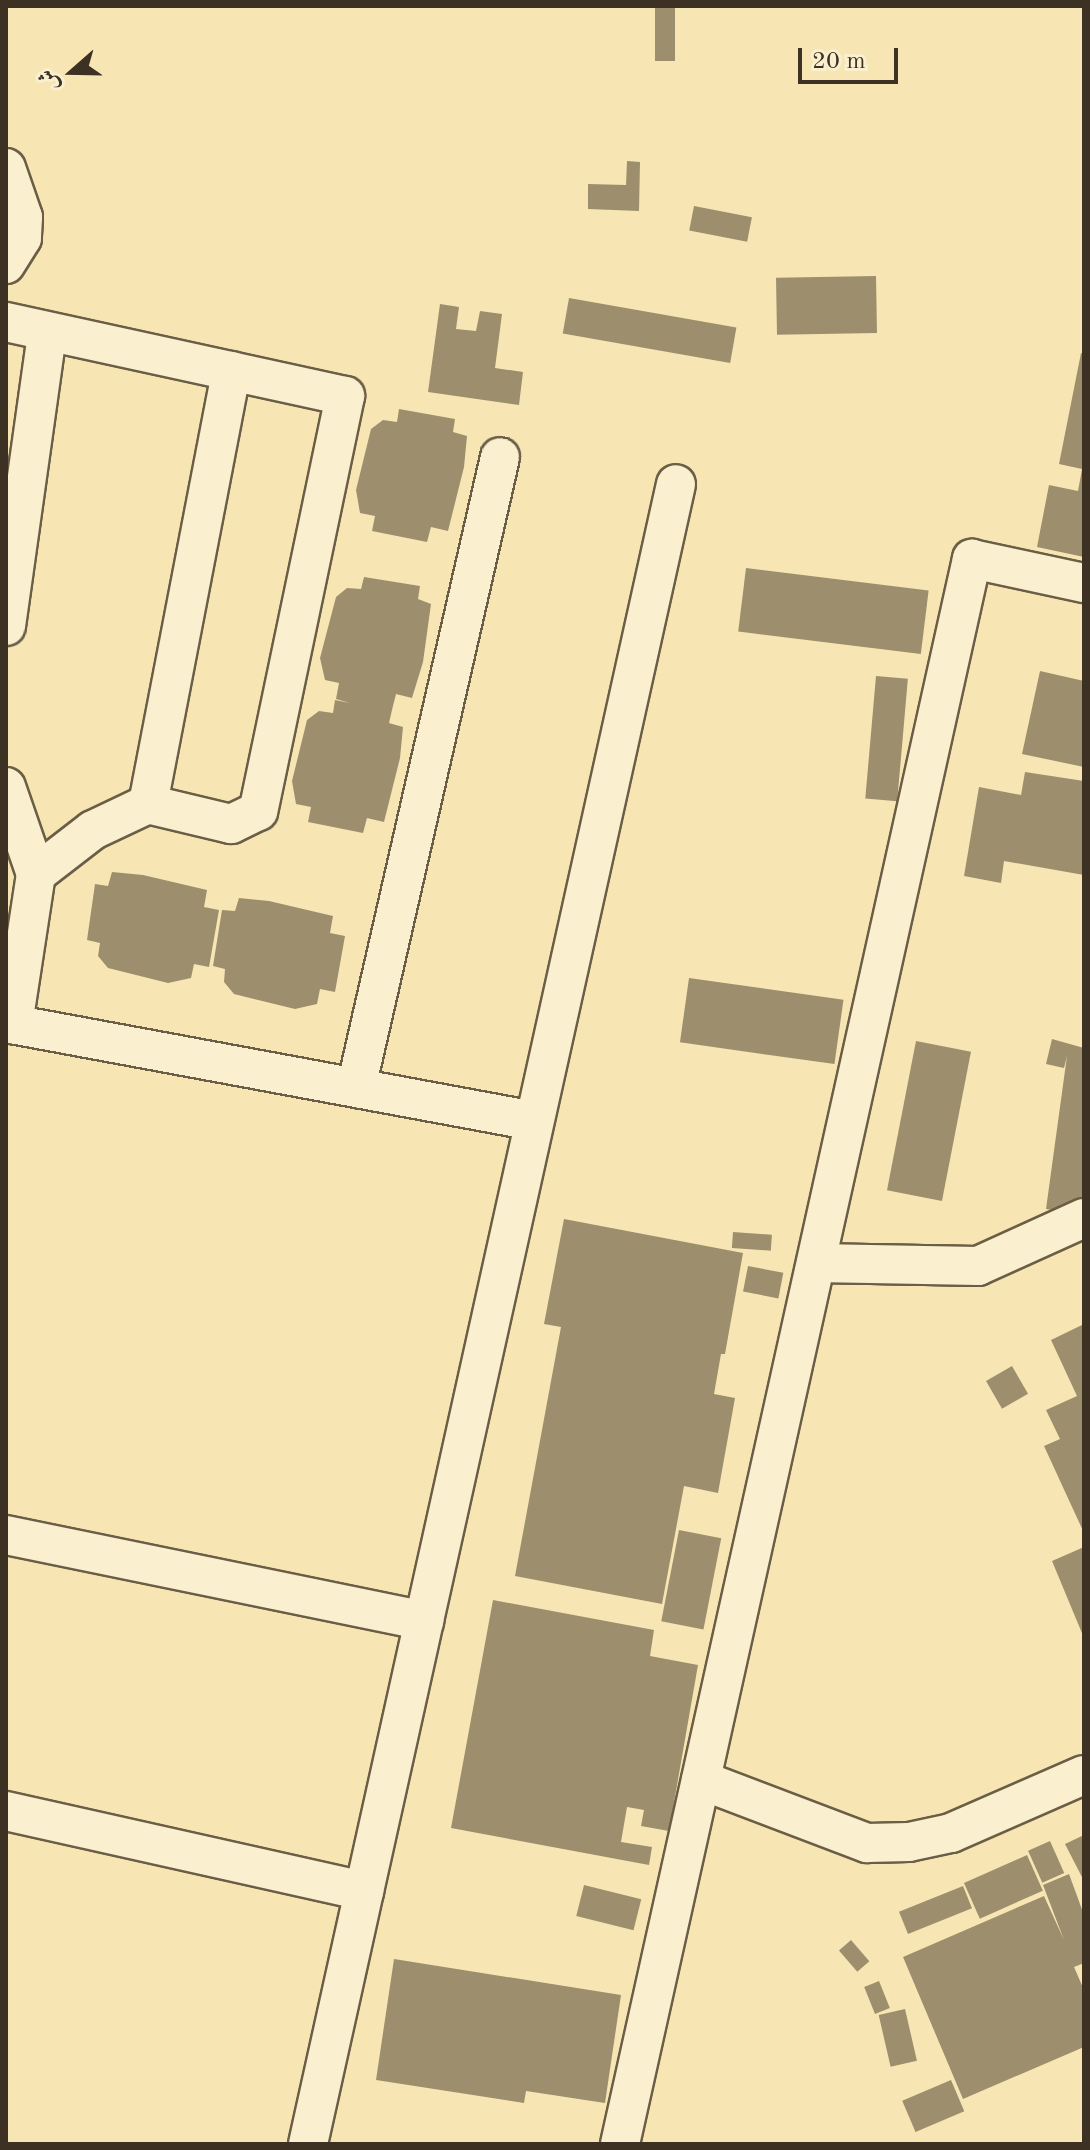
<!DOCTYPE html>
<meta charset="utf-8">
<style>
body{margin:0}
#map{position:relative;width:1090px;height:2150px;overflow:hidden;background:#f7e6b3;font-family:"Old Standard TT",Amiri,serif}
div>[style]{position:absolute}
.building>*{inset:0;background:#9d8f6d;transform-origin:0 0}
.roads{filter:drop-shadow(2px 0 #6b5e46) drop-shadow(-2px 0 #6b5e46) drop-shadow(0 2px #6b5e46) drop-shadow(0 -2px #6b5e46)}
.minor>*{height:38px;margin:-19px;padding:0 19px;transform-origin:19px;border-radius:19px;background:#faefce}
span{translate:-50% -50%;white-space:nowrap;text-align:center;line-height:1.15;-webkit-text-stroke:6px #faefce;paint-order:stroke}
.frame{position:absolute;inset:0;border:8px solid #3c3122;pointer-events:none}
.north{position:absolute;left:32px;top:32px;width:80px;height:80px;-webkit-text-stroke:6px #faefce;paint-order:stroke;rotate:250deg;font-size:22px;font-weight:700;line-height:32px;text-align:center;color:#3c3122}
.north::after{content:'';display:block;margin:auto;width:28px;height:36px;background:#3c3122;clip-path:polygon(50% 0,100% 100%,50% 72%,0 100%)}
.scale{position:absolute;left:798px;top:48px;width:100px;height:36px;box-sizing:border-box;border:4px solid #3c3122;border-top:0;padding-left:10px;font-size:24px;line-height:28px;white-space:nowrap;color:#3c3122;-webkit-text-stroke:6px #faefce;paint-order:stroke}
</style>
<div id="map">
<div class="building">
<i style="left:655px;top:6px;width:20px;height:55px"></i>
<i style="clip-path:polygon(627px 161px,640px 162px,639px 211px,588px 209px,588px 184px,626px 185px)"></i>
<i style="left:694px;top:206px;width:59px;height:25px;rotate:11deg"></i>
<i style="left:876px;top:276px;width:57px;height:100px;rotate:89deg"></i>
<i style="left:569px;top:298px;width:170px;height:36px;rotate:10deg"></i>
<i style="clip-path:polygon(440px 304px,459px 307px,456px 329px,476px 331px,480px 311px,502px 314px,495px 368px,523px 372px,519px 405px,428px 392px)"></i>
<i style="clip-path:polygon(1081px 353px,1084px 354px,1084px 557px,1037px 547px,1049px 485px,1078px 491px,1082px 469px,1059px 464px)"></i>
<i style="clip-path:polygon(399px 409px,455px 419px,453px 432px,467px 436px,464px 467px,448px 531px,431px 527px,427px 542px,372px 531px,375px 516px,360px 513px,356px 490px,371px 429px,383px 420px,397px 422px)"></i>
<i style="left:746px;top:568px;width:184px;height:64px;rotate:7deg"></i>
<i style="clip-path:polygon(364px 577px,420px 586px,418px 599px,431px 604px,423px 662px,412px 698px,396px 694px,392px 710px,389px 723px,403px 727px,400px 758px,384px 822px,367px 818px,363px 833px,308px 822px,311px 807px,296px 804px,292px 781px,307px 720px,319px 711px,333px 713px,335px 700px,350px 703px,336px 699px,339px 683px,325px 680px,320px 658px,336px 597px,347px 588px,361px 589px)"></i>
<i style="clip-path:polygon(1040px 671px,1084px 681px,1084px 767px,1022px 754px)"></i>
<i style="left:876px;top:676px;width:32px;height:123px;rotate:5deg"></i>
<i style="clip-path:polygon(1025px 772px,1084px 781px,1084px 875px,1004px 861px,1001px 883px,964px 876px,979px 787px,1021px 795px)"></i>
<i style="clip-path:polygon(112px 872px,143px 875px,207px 890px,204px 907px,219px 910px,209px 967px,194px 964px,191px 978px,168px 983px,108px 968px,98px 956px,100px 943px,87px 940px,95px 884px,108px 886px)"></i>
<i style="clip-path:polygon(239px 898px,269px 901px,333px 916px,330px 933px,345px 936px,335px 992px,320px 989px,317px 1004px,295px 1009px,234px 994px,224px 982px,225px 969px,213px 966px,222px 910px,235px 911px)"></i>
<i style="left:689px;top:978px;width:156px;height:65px;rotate:8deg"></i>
<i style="clip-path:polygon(1052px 1039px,1084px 1048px,1084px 1215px,1046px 1209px,1067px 1056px,1064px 1068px,1046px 1064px)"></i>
<i style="left:916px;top:1041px;width:56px;height:152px;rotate:11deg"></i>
<i style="clip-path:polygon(564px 1219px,743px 1253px,725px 1354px,721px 1354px,714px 1394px,735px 1398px,718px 1493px,684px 1486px,662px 1604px,515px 1576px,561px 1327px,544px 1324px)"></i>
<i style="left:733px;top:1232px;width:39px;height:16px;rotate:4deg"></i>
<i style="left:748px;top:1266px;width:36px;height:26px;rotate:11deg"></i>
<i style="clip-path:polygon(1084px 1324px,1084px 1533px,1044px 1446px,1060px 1439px,1046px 1410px,1077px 1396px,1051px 1340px)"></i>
<i style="left:1012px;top:1366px;width:32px;height:30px;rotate:60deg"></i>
<i style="left:679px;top:1530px;width:43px;height:93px;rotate:11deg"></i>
<i style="clip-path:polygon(1084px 1547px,1084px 1638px,1052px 1561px)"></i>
<i style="clip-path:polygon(493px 1600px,654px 1630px,650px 1656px,698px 1665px,669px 1831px,641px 1826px,644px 1810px,627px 1807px,621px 1842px,652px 1847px,649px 1865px,451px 1828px)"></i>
<i style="clip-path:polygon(1084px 1835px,1084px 1881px,1065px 1844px)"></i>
<i style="left:1050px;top:1841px;width:35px;height:24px;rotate:66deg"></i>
<i style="left:1027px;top:1855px;width:39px;height:69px;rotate:66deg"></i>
<i style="clip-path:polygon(1069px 1874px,1084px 1915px,1084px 1963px,1074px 1967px,1084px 1990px,1084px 2047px,963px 2099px,903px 1957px,1044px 1896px,1064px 1940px,1043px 1885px)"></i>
<i style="left:584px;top:1885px;width:59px;height:32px;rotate:14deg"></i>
<i style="left:963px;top:1886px;width:24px;height:69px;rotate:68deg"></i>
<i style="left:851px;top:1940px;width:28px;height:16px;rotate:49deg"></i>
<i style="clip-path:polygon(394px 1959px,621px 1995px,605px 2103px,526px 2091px,524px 2103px,376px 2080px)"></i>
<i style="left:879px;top:1981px;width:29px;height:16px;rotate:68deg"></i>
<i style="left:905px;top:2009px;width:53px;height:27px;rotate:77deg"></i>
<i style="left:951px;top:2080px;width:34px;height:53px;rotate:67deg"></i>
</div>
<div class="roads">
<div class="minor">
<i style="left:6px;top:168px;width:52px;rotate:70.9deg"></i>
<i style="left:23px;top:217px;width:21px;rotate:93deg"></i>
<i style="left:22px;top:238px;width:31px;rotate:122deg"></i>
<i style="left:6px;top:322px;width:347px;rotate:12.3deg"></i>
<i style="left:345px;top:396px;width:424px;rotate:101.8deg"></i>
<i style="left:258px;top:811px;width:30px;rotate:154deg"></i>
<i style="left:231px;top:824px;width:85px;rotate:-166.5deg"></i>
<i style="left:148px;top:804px;width:61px;rotate:154.7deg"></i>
<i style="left:93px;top:830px;width:72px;rotate:142.3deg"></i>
<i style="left:6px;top:626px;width:296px;rotate:-82deg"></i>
<i style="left:6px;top:787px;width:92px;rotate:71deg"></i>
<i style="left:36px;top:874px;width:152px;rotate:98.7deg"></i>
<i style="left:148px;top:804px;width:441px;rotate:-79.1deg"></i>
<i style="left:6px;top:1023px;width:537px;rotate:10.51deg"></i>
<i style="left:356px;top:1088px;width:647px;rotate:-77.14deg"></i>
<i style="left:816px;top:1263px;width:162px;rotate:1.1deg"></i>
<i style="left:978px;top:1266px;width:116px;rotate:-24.4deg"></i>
<i style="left:6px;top:1535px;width:427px;rotate:11.6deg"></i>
<i style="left:701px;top:1780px;width:178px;rotate:20.8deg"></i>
<i style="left:867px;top:1843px;width:42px;rotate:-1.4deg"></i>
<i style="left:909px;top:1842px;width:43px;rotate:-12.1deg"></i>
<i style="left:951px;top:1833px;width:145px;rotate:-23.6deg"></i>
<i style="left:6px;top:1811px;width:367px;rotate:12.6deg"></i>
<i style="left:308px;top:2144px;width:1700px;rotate:-77.5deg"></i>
<i style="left:620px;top:2144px;width:1624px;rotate:-77.48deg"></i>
<i style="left:972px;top:559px;width:115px;rotate:12.1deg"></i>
</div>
</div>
<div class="frame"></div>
<div class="north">ش</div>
<div class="scale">20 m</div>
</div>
